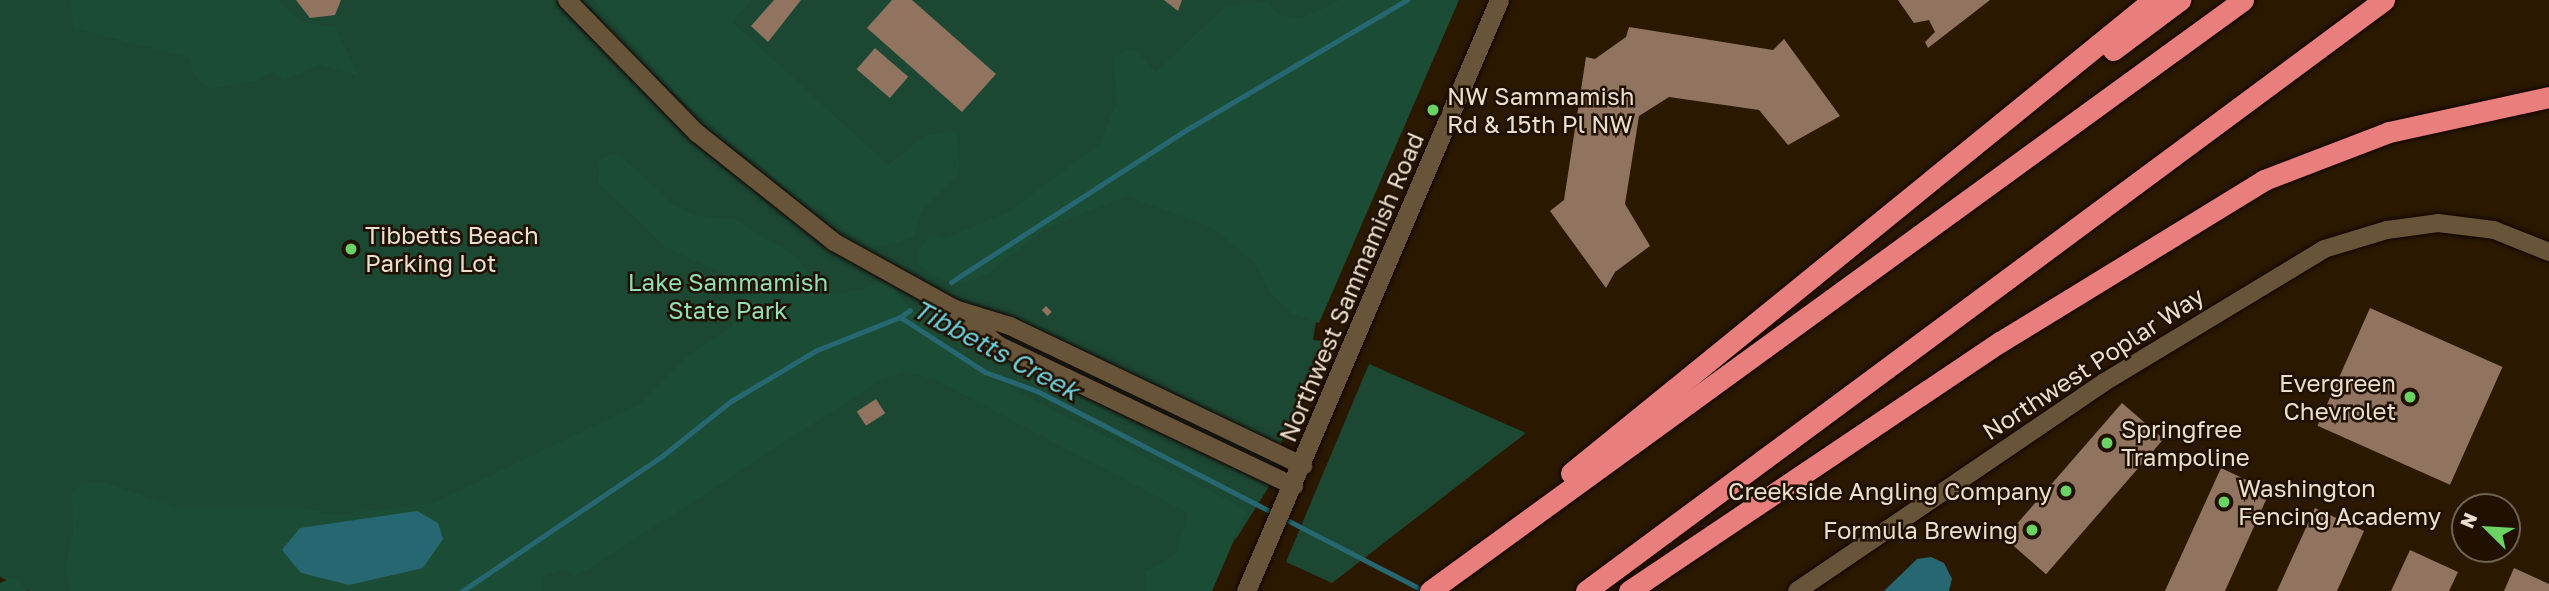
<!DOCTYPE html>
<html>
<head>
<meta charset="utf-8">
<style>
	body { margin:0 }
	#map { position:relative; width:2549px; height:591px; overflow:hidden; background:#2a1900; font-family:"Golos Text",sans-serif }
	div>[style] { position:absolute }
	[style*='--x'] { left:calc(var(--x)*1px); top:calc(var(--y)*1px); width:calc(var(--w)*1px); rotate:calc(var(--a)*1deg) }
	.green>* { inset:0; background:#1c4733 }
	.forest>* { inset:0; background:#1b4d36 }
	.water>* { inset:0; background:#266771 }
	.stream>* { height:5px; margin:-2.5px; padding:0 2.5px; transform-origin:2.5px; border-radius:2.5px; background:#266771 }
	.building>* { inset:0; background:#91745f; transform-origin:0 0 }
	.roads { filter:drop-shadow(0 0 2px #120400) drop-shadow(0 0 2px #120400) }
	.minor>* { height:18px; margin:-9px; padding:0 9px; transform-origin:9px; border-radius:9px; background:#675439 }
	.tertiary>* { height:19px; margin:-9.5px; padding:0 9.5px; transform-origin:9.5px; border-radius:9.5px; background:#675439 }
	.motorway>* { height:21px; margin:-10.5px; padding:0 10.5px; transform-origin:10.5px; border-radius:10.5px; background:#e97f7c }
	.dots>* { width:19px; height:19px; translate:-50% -50%; box-sizing:border-box; border:4px solid #201000; border-radius:50% }
	span { translate:-50% -50%; white-space:nowrap; text-align:center; line-height:1.15; -webkit-text-stroke:5px #201000; paint-order:stroke }
	.poi-label { font-size:24px; color:#e9decf }
	.left { translate:0 -50%; text-align:left }
	.right { translate:-100% -50%; text-align:right }
	.park-label { font-size:24px; color:#90deb6 }
	.street-label { font-size:24px; color:#e9decf }
	.water-label { font-size:26px; color:#6cd1e0; font-style:italic }
	.north { position:absolute; left:2451px; top:493px; width:70px; height:70px; box-sizing:border-box; background:#201000; border:2px solid #706253; border-radius:50%; rotate:294deg; font-size:19px; font-weight:700; line-height:28px; text-align:center; color:#e9decf }
	.north::after { content:''; display:block; margin:auto; width:24px; height:32px; background:#6ad363; clip-path:polygon(50% 0,100% 100%,50% 72%,0 100%) }
</style>
</head>
<body>
<div id="map">
	<div class="green">
		<i style="clip-path:polygon(0 0,1456px 0,1316px 322px,1313px 340px,1326px 341px,1279px 448px,1283px 457px,1275px 477px,1236px 539px,1223px 533px,1192px 591px,30px 591px,0 577px)"></i>
		<i style="clip-path:polygon(1369px 364px,1526px 433px,1332px 583px,1286px 562px)"></i>
	</div>
	<div class="forest">
		<i style="clip-path:polygon(71px 0,278px 0,301px 22px,335px 27px,359px 76px,320px 64px,284px 80px,272px 71px,257px 81px,211px 89px,193px 75px,190px 58px,73px 28px)"></i>
		<i style="clip-path:polygon(593px 0,751px 0,732px 22px,888px 165px,926px 135px,956px 130px,960px 173px,922px 210px,913px 238px,874px 248px,798px 197px,685px 103px)"></i>
		<i style="clip-path:polygon(1340px 0,1459px 0,1319px 323px,1292px 313px,1274px 297px,1252px 260px,1213px 228px,1127px 196px,1046px 228px,990px 272px,964px 284px,938px 279px,918px 264px,918px 251px,930px 234px,944px 239px,1008px 212px,1099px 145px,1117px 103px,1114px 58px,1134px 47px,1155px 73px,1226px 6px,1268px 2px,1280px 16px,1305px 17px)"></i>
		<i style="clip-path:polygon(611px 154px,622px 157px,672px 204px,693px 215px,734px 219px,799px 258px,816px 289px,838px 294px,889px 282px,931px 333px,1015px 390px,1247px 510px,1212px 591px,1146px 591px,1146px 571px,1176px 554px,1188px 513px,936px 380px,904px 372px,882px 379px,589px 569px,574px 576px,566px 568px,541px 578px,544px 591px,70px 591px,65px 567px,73px 531px,72px 495px,81px 484px,99px 481px,178px 508px,306px 508px,332px 515px,434px 503px,641px 403px,690px 354px,732px 327px,741px 295px,723px 274px,665px 247px,599px 183px,598px 162px)"></i>
		<i style="clip-path:polygon(14px 577px,28px 591px,0 591px,0 583px)"></i>
	</div>
	<div class="water">
		<i style="clip-path:polygon(417px 511px,438px 523px,443px 539px,423px 568px,349px 585px,301px 573px,282px 550px,300px 528px)"></i>
		<i style="clip-path:polygon(1931px 557px,1944px 563px,1952px 579px,1949px 591px,1884px 591px,1917px 559px)"></i>
	</div>
	<div class="stream">
		<i style="--x:951;--y:282;--w:286;--a:-32.9"></i>
		<i style="--x:1191;--y:127;--w:251;--a:-30.5"></i>
		<i style="--x:900;--y:317;--w:12;--a:-35"></i>
		<i style="--x:462;--y:591;--w:241;--a:-34"></i>
		<i style="--x:662;--y:456;--w:88;--a:-38.6"></i>
		<i style="--x:731;--y:401;--w:100;--a:-30.7"></i>
		<i style="--x:817;--y:350;--w:89;--a:-21.7"></i>
		<i style="--x:900;--y:317;--w:101;--a:32.9"></i>
		<i style="--x:985;--y:372;--w:55;--a:20.1"></i>
		<i style="--x:1037;--y:391;--w:436;--a:27.3"></i>
	</div>
	<div class="building">
		<i style="clip-path:polygon(296px 0,341px 0,335px 15px,310px 18px)"></i>
		<i style="clip-path:polygon(774px 0,801px 0,768px 42px,751px 26px)"></i>
		<i style="clip-path:polygon(892px 0,912px 0,996px 74px,962px 112px,867px 28px)"></i>
		<i style="clip-path:polygon(1164px 0,1182px 0,1178px 11px)"></i>
		<i style="clip-path:polygon(1898px 0,1990px 0,1928px 48px,1925px 42px,1935px 32px,1929px 20px,1914px 23px)"></i>
		<i style="clip-path:polygon(1629px 27px,1773px 50px,1784px 39px,1840px 116px,1788px 145px,1759px 110px,1669px 97px,1639px 116px,1625px 204px,1650px 246px,1615px 272px,1606px 288px,1550px 211px,1564px 200px,1586px 57px,1595px 59px,1626px 37px)"></i>
		<i style="left:875px;top:48px;width:44px;height:28px;rotate:41deg"></i>
		<i style="left:1046px;top:306px;width:8px;height:6px;rotate:45deg"></i>
		<i style="left:2370px;top:308px;width:145px;height:129px;rotate:24deg"></i>
		<i style="left:876px;top:399px;width:17px;height:23px;rotate:57deg"></i>
		<i style="left:2122px;top:403px;width:55px;height:179px;rotate:41deg"></i>
		<i style="clip-path:polygon(2221px 468px,2270px 491px,2225px 591px,2165px 591px)"></i>
		<i style="clip-path:polygon(2315px 508px,2364px 531px,2337px 591px,2277px 591px)"></i>
		<i style="clip-path:polygon(2410px 550px,2458px 572px,2449px 591px,2391px 591px)"></i>
		<i style="clip-path:polygon(2514px 568px,2549px 584px,2549px 591px,2504px 591px)"></i>
	</div>
	<div class="roads">
		<div class="minor">
			<i style="--x:567;--y:0;--w:186;--a:45.7"></i>
			<i style="--x:697;--y:133;--w:175;--a:38.5"></i>
			<i style="--x:834;--y:242;--w:138;--a:29"></i>
			<i style="--x:955;--y:309;--w:58;--a:17.2"></i>
			<i style="--x:1010;--y:326;--w:325;--a:25.5"></i>
			<i style="--x:955;--y:309;--w:56;--a:39.9"></i>
			<i style="--x:998;--y:345;--w:328;--a:25.5"></i>
			<i style="--x:1797;--y:591;--w:370;--a:-34.2"></i>
			<i style="--x:2103;--y:383;--w:258;--a:-31.2"></i>
			<i style="--x:2324;--y:249;--w:66;--a:-16.8"></i>
			<i style="--x:2387;--y:230;--w:51;--a:-7.8"></i>
			<i style="--x:2438;--y:223;--w:56;--a:7.1"></i>
			<i style="--x:2494;--y:230;--w:59;--a:21.8"></i>
		</div>
		<div class="tertiary">
			<i style="--x:1246;--y:591;--w:643;--a:-66.82"></i>
		</div>
		<div class="motorway">
			<i style="--x:2113;--y:50;--w:84;--a:-36.7"></i>
			<i style="--x:1571;--y:473;--w:750;--a:-39.1"></i>
			<i style="--x:1430;--y:591;--w:1005;--a:-36.01"></i>
			<i style="--x:1586;--y:591;--w:993;--a:-36.52"></i>
			<i style="--x:1629;--y:591;--w:447;--a:-33.9"></i>
			<i style="--x:2000;--y:342;--w:310;--a:-31.5"></i>
			<i style="--x:2264;--y:180;--w:134;--a:-21"></i>
			<i style="--x:2389;--y:132;--w:164;--a:-12.3"></i>
		</div>
	</div>
	<div class="dots">
		<i style="left:1433px;top:110px;background:#6ad363"></i>
		<i style="left:351px;top:249px;background:#6ad363"></i>
		<i style="left:2410px;top:397px;background:#6ad363"></i>
		<i style="left:2107px;top:443px;background:#6ad363"></i>
		<i style="left:2066px;top:491px;background:#6ad363"></i>
		<i style="left:2224px;top:502px;background:#6ad363"></i>
		<i style="left:2032px;top:530px;background:#6ad363"></i>
	</div>
	<div class="poi-label">
		<span class="left" style="left:1447px;top:110px">NW Sammamish<br>Rd &amp; 15th Pl NW</span>
		<span class="left" style="left:365px;top:249px">Tibbetts Beach<br>Parking Lot</span>
		<span class="right" style="left:2396px;top:397px">Evergreen<br>Chevrolet</span>
		<span class="left" style="left:2121px;top:443px">Springfree<br>Trampoline</span>
		<span class="left" style="left:2238px;top:502px">Washington<br>Fencing Academy</span>
		<span class="right" style="left:2052px;top:491px">Creekside Angling Company</span>
		<span class="right" style="left:2018px;top:530px">Formula Brewing</span>
	</div>
	<div class="park-label">
		<span style="left:728px;top:296px">Lake Sammamish<br>State Park</span>
	</div>
	<div class="street-label">
		<span style="left:1351px;top:287px;rotate:-67deg">Northwest Sammamish Road</span>
		<span style="left:2093px;top:363px;rotate:-33deg">Northwest Poplar Way</span>
	</div>
	<div class="water-label">
		<span style="left:996px;top:350px;rotate:28deg">Tibbetts Creek</span>
	</div>
	<div class="north">N</div>
</div>
</body>
</html>
